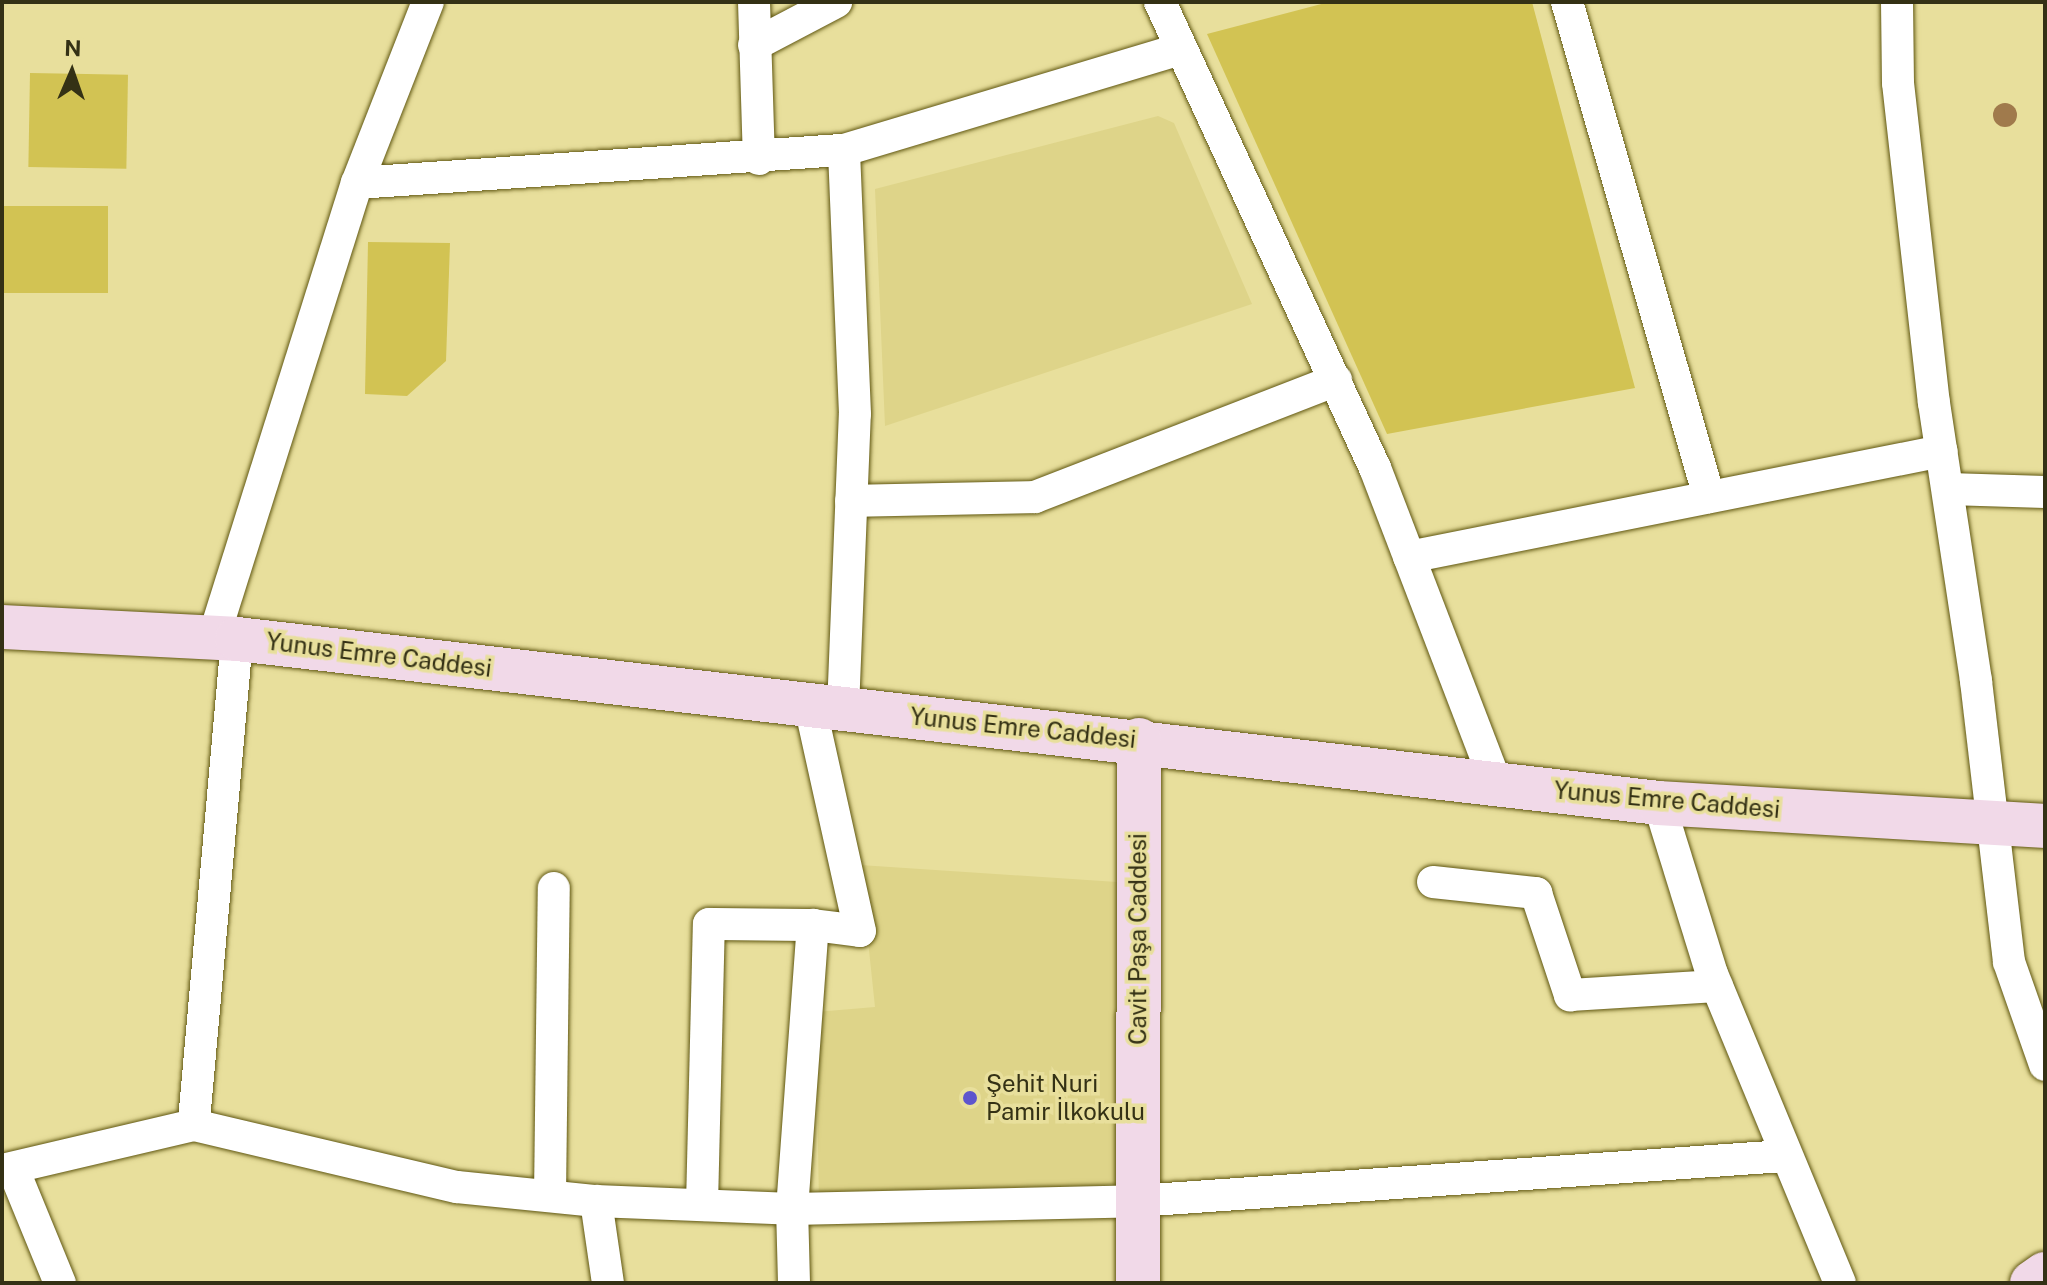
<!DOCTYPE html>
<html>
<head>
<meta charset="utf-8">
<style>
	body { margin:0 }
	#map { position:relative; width:2047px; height:1285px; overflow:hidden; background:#e8df9c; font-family:"Public Sans",sans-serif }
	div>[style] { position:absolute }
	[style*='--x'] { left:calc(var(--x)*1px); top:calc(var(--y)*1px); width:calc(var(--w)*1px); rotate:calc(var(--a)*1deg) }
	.built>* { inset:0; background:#ded489 }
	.building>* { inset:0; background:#d2c353; transform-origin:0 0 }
	.roads { filter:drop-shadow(0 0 2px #605711) drop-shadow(0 0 2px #605711) }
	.street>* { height:32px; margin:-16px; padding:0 16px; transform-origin:16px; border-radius:16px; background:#fff }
	.secondary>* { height:44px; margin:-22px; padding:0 22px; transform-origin:22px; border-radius:22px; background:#f1d9e8 }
	.trees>* { width:24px; height:24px; margin:-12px; border-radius:50%; background:#a07a4c }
	.dots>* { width:22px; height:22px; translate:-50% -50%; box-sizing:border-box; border:4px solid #e8df9c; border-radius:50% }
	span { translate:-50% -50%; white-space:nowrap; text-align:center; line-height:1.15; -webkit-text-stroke:7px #e8df9c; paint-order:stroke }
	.street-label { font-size:24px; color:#343115 }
	.poi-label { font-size:24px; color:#343115 }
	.left { translate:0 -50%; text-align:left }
	.frame { position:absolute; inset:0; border:4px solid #343115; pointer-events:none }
	.north { position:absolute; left:32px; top:32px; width:80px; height:80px; -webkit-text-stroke:6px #e8df9c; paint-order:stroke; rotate:2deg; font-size:22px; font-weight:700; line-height:32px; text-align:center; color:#343115 }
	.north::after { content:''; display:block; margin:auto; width:28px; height:36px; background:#343115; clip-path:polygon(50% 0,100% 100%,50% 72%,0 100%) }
</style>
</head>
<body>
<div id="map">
	<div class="built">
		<i style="clip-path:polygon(1158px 116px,1174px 123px,1252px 304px,885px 426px,875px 189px)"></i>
		<i style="clip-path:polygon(860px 865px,1117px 882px,1124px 1183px,819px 1208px,816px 1012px,875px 1007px)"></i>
	</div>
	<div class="building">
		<i style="clip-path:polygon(1329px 2px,1532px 2px,1635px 388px,1387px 434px,1207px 34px)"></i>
		<i style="left:30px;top:73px;width:98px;height:94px;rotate:1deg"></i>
		<i style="left:2px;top:206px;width:106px;height:87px"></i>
		<i style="clip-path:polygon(368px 242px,450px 243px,446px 361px,407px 396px,365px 394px)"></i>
	</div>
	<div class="roads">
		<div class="street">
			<i style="--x:754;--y:2;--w:157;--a:88.2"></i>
			<i style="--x:1160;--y:2;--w:513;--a:65.23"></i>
			<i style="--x:1375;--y:468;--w:337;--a:69"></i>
			<i style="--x:1567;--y:2;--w:515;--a:73.99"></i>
			<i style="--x:1897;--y:2;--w:81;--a:89.3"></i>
			<i style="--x:1898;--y:83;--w:322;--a:83.6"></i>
			<i style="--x:1934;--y:403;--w:281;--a:81.4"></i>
			<i style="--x:1976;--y:681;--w:283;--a:83.3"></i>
			<i style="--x:2009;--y:962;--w:109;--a:70.7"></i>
			<i style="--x:754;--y:45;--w:93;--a:-27.7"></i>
			<i style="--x:357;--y:183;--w:488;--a:-3.9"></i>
			<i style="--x:844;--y:150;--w:352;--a:-16.7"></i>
			<i style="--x:1949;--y:489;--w:96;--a:1.8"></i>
			<i style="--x:851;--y:501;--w:184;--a:-1.2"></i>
			<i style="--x:1035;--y:497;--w:323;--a:-21.2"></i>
			<i style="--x:1409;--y:557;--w:543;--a:-11.25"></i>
			<i style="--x:214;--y:636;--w:475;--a:-72.5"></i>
			<i style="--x:357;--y:183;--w:194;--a:-68.6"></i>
			<i style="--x:237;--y:639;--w:488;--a:95.1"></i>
			<i style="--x:194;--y:1125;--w:270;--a:13.3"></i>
			<i style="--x:457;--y:1187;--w:140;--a:5.8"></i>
			<i style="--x:596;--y:1201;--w:196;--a:2.3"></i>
			<i style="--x:792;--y:1209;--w:345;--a:-1.3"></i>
			<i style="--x:1137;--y:1201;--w:649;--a:-3.98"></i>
			<i style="--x:843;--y:709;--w:295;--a:-87.7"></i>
			<i style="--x:855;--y:414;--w:264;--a:-92.4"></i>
			<i style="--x:1659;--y:803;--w:179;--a:72.8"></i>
			<i style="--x:1712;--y:974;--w:334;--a:67.5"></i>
			<i style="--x:1433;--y:882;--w:104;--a:6.1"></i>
			<i style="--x:1536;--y:893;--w:108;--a:71.6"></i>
			<i style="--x:1570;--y:995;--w:147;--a:-3.5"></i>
			<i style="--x:2;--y:1170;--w:197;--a:-13.2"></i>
			<i style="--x:14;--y:1171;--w:121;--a:67.7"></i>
			<i style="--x:550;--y:1196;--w:308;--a:-89.3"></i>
			<i style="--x:596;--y:1201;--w:83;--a:81.7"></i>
			<i style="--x:702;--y:1205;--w:281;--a:-88.6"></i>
			<i style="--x:709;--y:924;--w:104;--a:0.6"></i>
			<i style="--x:794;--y:1283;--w:74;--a:-91.5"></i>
			<i style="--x:792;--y:1209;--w:285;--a:-85.8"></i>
			<i style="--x:813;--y:925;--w:47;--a:7.3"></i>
			<i style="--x:860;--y:931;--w:230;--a:-102.5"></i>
		</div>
		<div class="secondary">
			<i style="--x:2;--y:627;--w:235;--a:2.9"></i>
			<i style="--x:237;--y:639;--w:1431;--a:6.58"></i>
			<i style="--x:1659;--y:803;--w:387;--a:3.4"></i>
			<i style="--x:1138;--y:1283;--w:543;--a:-89.89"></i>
			<i style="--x:2032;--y:1283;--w:16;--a:-35"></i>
		</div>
	</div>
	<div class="trees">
		<i style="left:2005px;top:115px"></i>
	</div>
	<div class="dots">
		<i style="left:970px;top:1098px;background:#5e55cd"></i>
	</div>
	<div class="street-label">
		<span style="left:379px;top:655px;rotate:7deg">Yunus Emre Caddesi</span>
		<span style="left:1023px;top:728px;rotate:6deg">Yunus Emre Caddesi</span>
		<span style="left:1667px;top:800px;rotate:5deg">Yunus Emre Caddesi</span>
		<span style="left:1138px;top:939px;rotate:-90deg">Cavit Paşa Caddesi</span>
	</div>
	<div class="poi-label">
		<span class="left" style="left:986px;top:1098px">Şehit Nuri<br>Pamir İlkokulu</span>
	</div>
	<div class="frame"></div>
	<div class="north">N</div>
</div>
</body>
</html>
